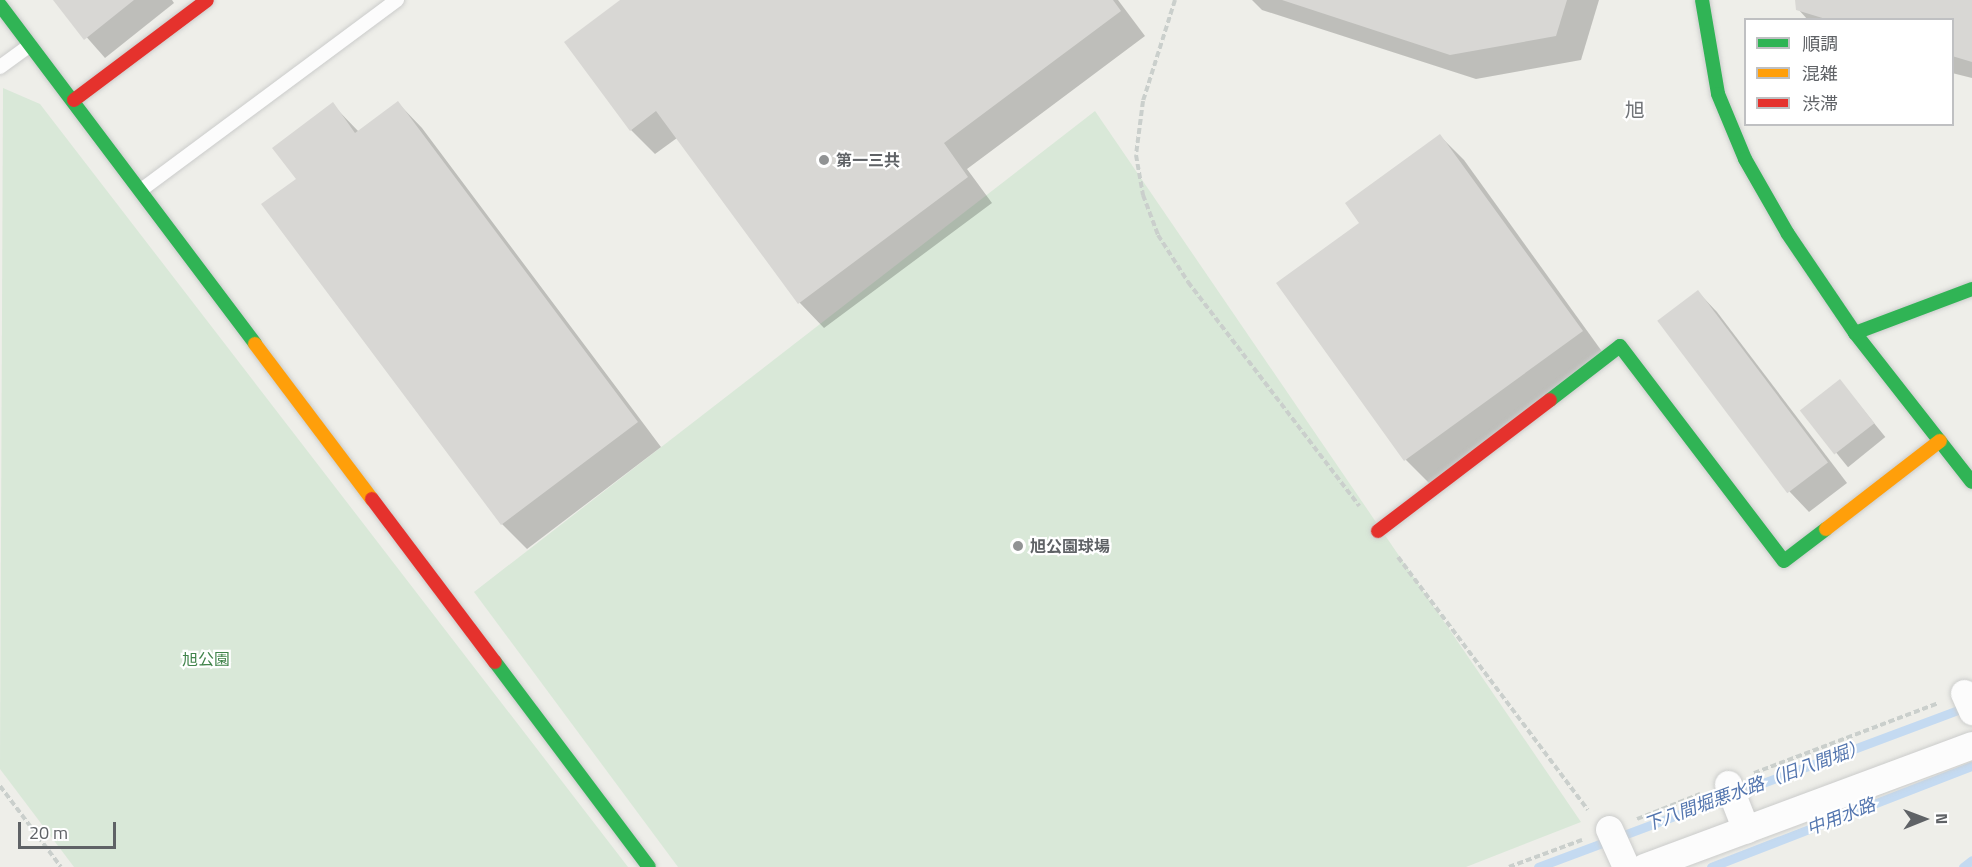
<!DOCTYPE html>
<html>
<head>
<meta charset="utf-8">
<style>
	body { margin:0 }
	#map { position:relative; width:1972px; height:867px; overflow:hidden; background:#eeeee9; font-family:"Titillium Web","Noto Sans JP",sans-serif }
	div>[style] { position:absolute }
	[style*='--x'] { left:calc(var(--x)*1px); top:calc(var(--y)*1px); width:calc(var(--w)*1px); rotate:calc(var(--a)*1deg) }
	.green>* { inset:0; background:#d9e8d8 }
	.shadow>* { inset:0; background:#0003; transform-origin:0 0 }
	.stream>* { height:9px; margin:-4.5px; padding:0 4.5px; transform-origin:4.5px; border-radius:4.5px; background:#c4daf1 }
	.building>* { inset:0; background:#d8d7d4; transform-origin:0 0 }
	.path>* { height:4px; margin-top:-2px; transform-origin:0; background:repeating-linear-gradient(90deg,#cacfcc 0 6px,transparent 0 9px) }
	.roads { filter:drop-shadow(0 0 2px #cbcccb) drop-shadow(0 0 2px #cbcccb) }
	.lane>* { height:14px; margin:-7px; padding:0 7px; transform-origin:7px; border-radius:7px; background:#fcfcfc }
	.street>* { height:27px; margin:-13.5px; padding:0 13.5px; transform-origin:13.5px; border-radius:13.5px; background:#fcfcfc }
	.fast>* { height:14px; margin:-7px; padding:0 7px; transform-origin:7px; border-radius:7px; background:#30b455 }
	.slow>* { height:14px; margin:-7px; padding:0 7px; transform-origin:7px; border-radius:7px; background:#ff9f0a }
	.jam>* { height:14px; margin:-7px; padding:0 7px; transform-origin:7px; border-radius:7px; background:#e5322d }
	.dots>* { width:16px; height:16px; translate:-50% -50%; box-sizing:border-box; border:3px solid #fff; border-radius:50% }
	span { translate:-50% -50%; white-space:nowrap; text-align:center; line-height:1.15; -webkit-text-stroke:4.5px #fff; paint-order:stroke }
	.poi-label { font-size:16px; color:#5f6266; font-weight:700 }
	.left { translate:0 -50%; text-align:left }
	.park-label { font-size:16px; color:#41844b }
	.water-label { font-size:18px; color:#5476af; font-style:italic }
	.quarter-label { font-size:20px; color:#717478 }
	.legend { position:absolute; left:1744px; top:18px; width:210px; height:108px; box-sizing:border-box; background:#fff; border:2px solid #bfc0c2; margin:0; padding:8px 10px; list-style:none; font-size:18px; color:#5f6266 }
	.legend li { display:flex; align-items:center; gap:12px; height:30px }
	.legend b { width:30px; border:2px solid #bfc0c2 }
	.north { position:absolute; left:1894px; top:789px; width:60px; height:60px; -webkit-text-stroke:4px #fff; paint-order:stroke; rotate:89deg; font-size:16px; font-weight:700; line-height:24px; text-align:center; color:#5f6266 }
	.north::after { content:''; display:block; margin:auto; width:21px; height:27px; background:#5f6266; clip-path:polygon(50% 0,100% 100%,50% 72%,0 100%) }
	.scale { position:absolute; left:18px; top:822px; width:98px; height:27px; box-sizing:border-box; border:3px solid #5f6266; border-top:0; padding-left:8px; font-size:18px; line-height:21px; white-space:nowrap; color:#5f6266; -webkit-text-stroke:4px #fff; paint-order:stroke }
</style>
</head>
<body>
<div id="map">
	<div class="green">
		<i style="clip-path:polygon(3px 88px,40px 104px,628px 867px,74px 867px,0 769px)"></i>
		<i style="clip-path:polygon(1095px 111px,1581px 822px,1466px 867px,678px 867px,474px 592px)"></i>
	</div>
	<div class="shadow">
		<i style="clip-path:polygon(54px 0,172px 0,174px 3px,105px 58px)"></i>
		<i style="clip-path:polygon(622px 0,1118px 0,1145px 36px,967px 169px,992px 203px,824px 328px,800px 303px,677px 138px,655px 154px,631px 130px)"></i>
		<i style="clip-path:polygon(1252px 0,1599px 0,1581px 60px,1476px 79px,1262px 10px)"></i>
		<i style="clip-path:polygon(1796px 0,1972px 0,1972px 78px,1952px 73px,1952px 20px,1808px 20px,1798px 9px)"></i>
		<i style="clip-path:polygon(398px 103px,422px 128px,661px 447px,527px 549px,502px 524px,263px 205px,298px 179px,332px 104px,359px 132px)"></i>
		<i style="clip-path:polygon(1440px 136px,1464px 160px,1606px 357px,1430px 484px,1406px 460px)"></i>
		<i style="clip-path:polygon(1698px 292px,1717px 312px,1847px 483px,1809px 512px,1790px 492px,1660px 321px)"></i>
		<i style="left:1840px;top:381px;width:72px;height:48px;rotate:51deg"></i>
	</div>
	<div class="stream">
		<i style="--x:1538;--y:867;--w:458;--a:-20.5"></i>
		<i style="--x:1711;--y:867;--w:280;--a:-21.2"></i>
		<i style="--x:1963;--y:867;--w:11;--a:-38"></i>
	</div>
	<div class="building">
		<i style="clip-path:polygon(53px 0,134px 0,84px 40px)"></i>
		<i style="clip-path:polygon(620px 0,1113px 0,1121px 11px,944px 143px,968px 177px,798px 304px,656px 111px,630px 131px,564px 42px)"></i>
		<i style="clip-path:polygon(1282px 0,1567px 0,1556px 36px,1450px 55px)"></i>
		<i style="clip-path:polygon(1795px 0,1972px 0,1972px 62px,1952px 56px,1952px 20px,1829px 20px,1796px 10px)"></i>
		<i style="clip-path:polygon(398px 101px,638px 422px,501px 525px,261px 204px,296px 179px,272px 148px,333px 102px,355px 133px)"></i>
		<i style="clip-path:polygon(1440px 134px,1583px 331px,1404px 461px,1276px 283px,1359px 223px,1345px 203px)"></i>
		<i style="left:1698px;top:290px;width:216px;height:51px;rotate:53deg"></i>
		<i style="left:1840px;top:379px;width:56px;height:51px;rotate:52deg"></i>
	</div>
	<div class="path">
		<i style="--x:1175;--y:0;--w:106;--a:107.6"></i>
		<i style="--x:1143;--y:101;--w:54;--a:97.4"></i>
		<i style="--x:1136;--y:155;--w:41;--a:80.1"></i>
		<i style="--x:1143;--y:195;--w:43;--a:69.4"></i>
		<i style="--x:1158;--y:235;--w:56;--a:57.4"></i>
		<i style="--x:1188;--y:282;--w:282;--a:52.6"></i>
		<i style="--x:1398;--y:557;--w:316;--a:53.1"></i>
		<i style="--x:1754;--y:773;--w:197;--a:-20.8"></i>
		<i style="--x:0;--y:786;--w:101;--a:53"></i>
		<i style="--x:1637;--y:819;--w:68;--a:-21.6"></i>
		<i style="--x:1509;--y:867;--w:78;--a:-20.3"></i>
	</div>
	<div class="roads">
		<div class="lane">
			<i style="--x:0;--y:67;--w:37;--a:-36"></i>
			<i style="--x:141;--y:190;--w:319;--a:-36.6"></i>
		</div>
		<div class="street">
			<i style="--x:1964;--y:693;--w:20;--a:66"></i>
			<i style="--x:1728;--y:784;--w:49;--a:68.6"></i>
			<i style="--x:1609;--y:829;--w:42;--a:65.9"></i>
			<i style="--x:1644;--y:867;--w:350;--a:-20.4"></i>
		</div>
		<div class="fast">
			<i style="--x:1702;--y:0;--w:95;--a:80.3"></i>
			<i style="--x:1718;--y:94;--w:70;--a:67.4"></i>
			<i style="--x:1745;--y:159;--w:86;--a:60.2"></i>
			<i style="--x:1788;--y:234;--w:120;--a:55.9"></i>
			<i style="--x:1855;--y:333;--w:189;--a:51.9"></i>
			<i style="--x:0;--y:5;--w:424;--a:53"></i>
			<i style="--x:1855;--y:333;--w:125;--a:-20.6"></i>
			<i style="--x:1550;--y:400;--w:88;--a:-37.6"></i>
			<i style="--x:1620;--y:346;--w:270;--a:52.7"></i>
			<i style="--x:1784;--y:561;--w:53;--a:-37.3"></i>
			<i style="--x:495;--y:662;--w:256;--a:53.1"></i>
		</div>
		<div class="slow">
			<i style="--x:255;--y:344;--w:194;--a:53"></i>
			<i style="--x:1826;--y:529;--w:144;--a:-37.7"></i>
		</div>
		<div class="jam">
			<i style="--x:74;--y:100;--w:166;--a:-36.9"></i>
			<i style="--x:372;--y:499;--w:204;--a:53"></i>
			<i style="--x:1378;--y:531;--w:216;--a:-37.3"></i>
		</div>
	</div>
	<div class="dots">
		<i style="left:824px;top:160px;background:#919394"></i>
		<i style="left:1018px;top:546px;background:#919394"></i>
	</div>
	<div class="poi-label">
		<span class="left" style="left:836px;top:160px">第一三共</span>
		<span class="left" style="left:1030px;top:546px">旭公園球場</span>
	</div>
	<div class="park-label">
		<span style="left:206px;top:659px">旭公園</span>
	</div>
	<div class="water-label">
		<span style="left:1755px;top:786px;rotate:-20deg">下八間堀悪水路（旧八間堀）</span>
		<span style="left:1841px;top:817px;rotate:-21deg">中用水路</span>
	</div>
	<div class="quarter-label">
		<span style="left:1635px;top:109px">旭</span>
	</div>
	<ul class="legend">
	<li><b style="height:8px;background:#30b455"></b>順調</li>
	<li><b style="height:8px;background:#ff9f0a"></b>混雑</li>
	<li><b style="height:8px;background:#e5322d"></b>渋滞</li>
	</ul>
	<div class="north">N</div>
	<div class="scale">20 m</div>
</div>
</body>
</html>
